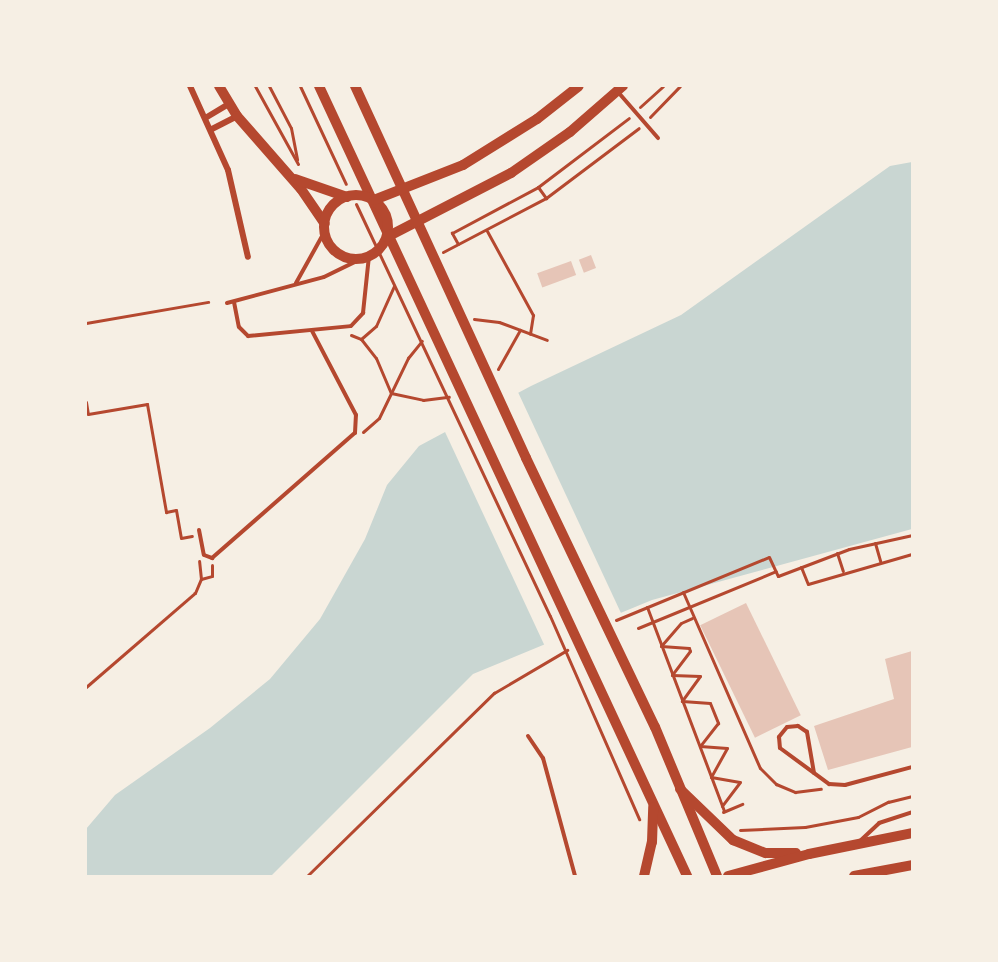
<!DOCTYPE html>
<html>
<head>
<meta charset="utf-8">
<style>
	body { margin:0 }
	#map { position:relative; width:998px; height:962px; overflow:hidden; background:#f6efe4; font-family:"IBM Plex Serif",serif }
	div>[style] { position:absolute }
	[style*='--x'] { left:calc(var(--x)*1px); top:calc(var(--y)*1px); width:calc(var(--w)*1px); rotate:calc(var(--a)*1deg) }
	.water>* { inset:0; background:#c9d6d2 }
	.pier>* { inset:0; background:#f6efe4; transform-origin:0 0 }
	.building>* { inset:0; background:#e6c5b7; transform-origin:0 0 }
	.path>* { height:3px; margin:-1.5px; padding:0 1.5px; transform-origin:1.5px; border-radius:1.5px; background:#b5482f }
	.service>* { height:4px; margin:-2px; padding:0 2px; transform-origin:2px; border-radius:2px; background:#b5482f }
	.minor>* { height:6px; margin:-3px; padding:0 3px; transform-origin:3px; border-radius:3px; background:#b5482f }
	.tertiary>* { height:10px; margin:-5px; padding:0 5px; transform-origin:5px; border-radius:5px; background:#b5482f }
	.tertiary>.ring { margin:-5px; padding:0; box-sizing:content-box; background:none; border:10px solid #b5482f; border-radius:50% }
	span { translate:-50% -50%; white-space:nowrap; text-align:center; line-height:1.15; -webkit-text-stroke:6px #f6efe4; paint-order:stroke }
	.frame { position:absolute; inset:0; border:87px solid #f6efe4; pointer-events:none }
</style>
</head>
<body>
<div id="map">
	<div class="water">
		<i style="clip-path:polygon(912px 162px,912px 529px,652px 600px,473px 674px,271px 876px,86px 876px,86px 829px,115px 795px,210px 728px,270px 679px,320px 619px,365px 539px,387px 485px,419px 446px,531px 386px,681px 315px,890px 166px)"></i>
	</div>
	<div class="pier">
		<i style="left:517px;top:390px;width:249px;height:83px;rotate:65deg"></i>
	</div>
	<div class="building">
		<i style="left:591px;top:255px;width:14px;height:13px;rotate:69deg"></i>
		<i style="left:571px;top:261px;width:15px;height:36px;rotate:70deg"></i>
		<i style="left:746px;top:603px;width:125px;height:51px;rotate:64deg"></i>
		<i style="clip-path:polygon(912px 651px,912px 747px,828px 770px,814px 726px,894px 699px,885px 659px)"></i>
	</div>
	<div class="path">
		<i style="--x:255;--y:86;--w:89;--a:61.1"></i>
		<i style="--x:269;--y:86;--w:47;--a:62.4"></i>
		<i style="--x:291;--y:128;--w:32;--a:79"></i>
		<i style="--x:300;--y:86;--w:108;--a:64.9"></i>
		<i style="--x:640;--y:107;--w:31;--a:-42"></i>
		<i style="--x:650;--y:117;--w:43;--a:-45.9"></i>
		<i style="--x:538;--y:187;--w:14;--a:54"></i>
		<i style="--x:356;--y:204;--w:455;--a:64.8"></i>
		<i style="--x:550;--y:616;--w:222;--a:66.3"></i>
		<i style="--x:487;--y:231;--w:96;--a:61.3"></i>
		<i style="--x:533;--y:315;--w:19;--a:99"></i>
		<i style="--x:458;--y:244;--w:13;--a:-119"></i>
		<i style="--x:452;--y:233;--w:98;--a:-28.1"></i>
		<i style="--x:538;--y:187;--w:114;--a:-37.2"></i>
		<i style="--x:443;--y:252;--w:116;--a:-27.7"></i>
		<i style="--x:546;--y:198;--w:116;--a:-37"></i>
		<i style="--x:474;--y:319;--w:25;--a:7"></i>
		<i style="--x:499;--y:322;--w:51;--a:20.6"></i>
		<i style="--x:86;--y:323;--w:124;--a:-9.8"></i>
		<i style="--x:351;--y:335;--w:11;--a:22"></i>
		<i style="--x:361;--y:339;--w:24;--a:52"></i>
		<i style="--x:376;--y:358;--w:38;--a:67"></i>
		<i style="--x:391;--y:393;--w:33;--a:12"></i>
		<i style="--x:423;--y:400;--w:26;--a:-7"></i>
		<i style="--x:361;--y:339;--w:20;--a:-41"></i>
		<i style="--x:376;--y:326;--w:44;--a:-65.8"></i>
		<i style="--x:498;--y:369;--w:45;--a:-60.6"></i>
		<i style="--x:86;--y:402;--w:12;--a:81"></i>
		<i style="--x:88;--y:414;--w:60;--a:-9.6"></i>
		<i style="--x:147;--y:404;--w:110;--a:80"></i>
		<i style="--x:166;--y:512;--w:10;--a:-11"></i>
		<i style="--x:176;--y:510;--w:28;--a:80"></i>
		<i style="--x:181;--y:538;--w:11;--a:-10"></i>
		<i style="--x:363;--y:432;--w:21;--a:-41"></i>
		<i style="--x:379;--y:418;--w:67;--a:-64.2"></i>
		<i style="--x:408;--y:358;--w:22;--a:-51"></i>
		<i style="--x:875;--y:543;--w:19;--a:74"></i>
		<i style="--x:837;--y:553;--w:19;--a:72"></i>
		<i style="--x:801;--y:567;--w:18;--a:68"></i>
		<i style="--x:808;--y:584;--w:108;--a:-16.1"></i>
		<i style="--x:201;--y:579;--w:11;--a:-15"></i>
		<i style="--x:212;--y:576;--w:11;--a:-90"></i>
		<i style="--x:683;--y:592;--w:192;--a:66.4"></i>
		<i style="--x:760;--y:768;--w:23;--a:45"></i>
		<i style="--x:776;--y:784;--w:21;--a:23"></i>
		<i style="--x:795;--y:792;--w:26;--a:-7"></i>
		<i style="--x:647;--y:607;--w:218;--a:69.3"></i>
		<i style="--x:616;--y:620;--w:165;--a:-22.4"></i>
		<i style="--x:769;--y:557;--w:21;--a:65"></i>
		<i style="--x:778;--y:576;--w:76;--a:-20.8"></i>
		<i style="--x:849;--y:549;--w:65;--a:-12.5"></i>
		<i style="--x:638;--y:628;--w:149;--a:-22.4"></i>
		<i style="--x:661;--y:646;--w:28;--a:4"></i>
		<i style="--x:689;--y:648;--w:3;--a:72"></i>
		<i style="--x:690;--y:651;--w:30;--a:127"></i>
		<i style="--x:661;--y:646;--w:30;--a:-49"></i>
		<i style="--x:681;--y:623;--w:12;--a:-24"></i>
		<i style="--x:672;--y:675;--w:28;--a:2"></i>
		<i style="--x:700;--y:676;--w:31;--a:126"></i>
		<i style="--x:682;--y:701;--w:28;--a:4"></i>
		<i style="--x:710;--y:703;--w:22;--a:68"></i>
		<i style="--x:718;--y:723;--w:29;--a:128"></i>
		<i style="--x:86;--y:687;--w:144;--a:-40.8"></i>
		<i style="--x:195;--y:593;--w:15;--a:-67"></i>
		<i style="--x:201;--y:579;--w:18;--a:-96"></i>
		<i style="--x:700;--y:746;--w:27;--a:4"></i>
		<i style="--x:727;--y:748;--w:33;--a:119"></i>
		<i style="--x:711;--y:777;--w:29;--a:10"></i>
		<i style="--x:740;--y:782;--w:30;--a:127"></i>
		<i style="--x:723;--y:812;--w:21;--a:-23"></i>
		<i style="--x:740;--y:830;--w:65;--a:-2.6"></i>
		<i style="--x:805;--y:827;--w:54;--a:-10.7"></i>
		<i style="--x:858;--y:817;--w:34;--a:-27"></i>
		<i style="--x:888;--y:802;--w:25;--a:-14"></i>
		<i style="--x:307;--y:876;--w:262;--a:-44.4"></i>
		<i style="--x:494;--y:693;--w:85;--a:-30.5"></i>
	</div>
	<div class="service">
		<i style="--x:618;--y:92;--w:61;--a:49"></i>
		<i style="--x:296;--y:283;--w:60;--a:-60.9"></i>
		<i style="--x:234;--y:302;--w:25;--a:79"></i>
		<i style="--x:239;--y:327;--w:13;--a:45"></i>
		<i style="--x:248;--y:336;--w:103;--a:-5.5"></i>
		<i style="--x:351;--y:326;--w:18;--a:-47"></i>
		<i style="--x:363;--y:313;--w:57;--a:-84"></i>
		<i style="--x:227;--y:303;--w:100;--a:-15"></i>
		<i style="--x:324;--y:277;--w:43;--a:-26"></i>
		<i style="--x:199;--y:530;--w:25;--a:79"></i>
		<i style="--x:204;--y:555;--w:9;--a:21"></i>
		<i style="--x:212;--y:558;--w:190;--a:-41.2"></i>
		<i style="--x:355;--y:433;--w:18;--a:-87"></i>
		<i style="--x:356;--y:415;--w:95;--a:-117.6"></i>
		<i style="--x:528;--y:736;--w:27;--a:56"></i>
		<i style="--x:543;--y:758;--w:122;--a:74.8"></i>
		<i style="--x:814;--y:773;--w:42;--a:-99.7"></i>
		<i style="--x:807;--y:732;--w:11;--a:-146"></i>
		<i style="--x:798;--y:726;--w:11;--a:175"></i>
		<i style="--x:787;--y:727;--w:13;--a:129"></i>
		<i style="--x:779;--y:737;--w:11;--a:85"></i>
		<i style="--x:780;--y:748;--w:61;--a:36.3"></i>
		<i style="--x:829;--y:784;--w:16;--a:4"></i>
		<i style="--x:845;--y:785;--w:69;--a:-15"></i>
		<i style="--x:860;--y:841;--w:26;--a:-43"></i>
		<i style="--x:879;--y:823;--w:35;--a:-18"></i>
	</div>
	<div class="minor">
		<i style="--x:190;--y:86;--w:92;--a:65.7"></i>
		<i style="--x:228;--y:170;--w:89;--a:77.1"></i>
		<i style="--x:207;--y:117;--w:26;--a:-31"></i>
		<i style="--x:212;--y:129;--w:28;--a:-27"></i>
	</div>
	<div class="tertiary">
		<i style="--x:219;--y:86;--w:35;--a:59"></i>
		<i style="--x:237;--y:116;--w:97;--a:48.8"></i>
		<i style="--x:301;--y:189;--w:42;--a:55.6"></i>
		<i style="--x:319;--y:86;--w:872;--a:65.02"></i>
		<i style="--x:355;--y:86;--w:409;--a:65.3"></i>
		<i style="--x:526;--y:458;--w:298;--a:64.4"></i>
		<i style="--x:655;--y:727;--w:161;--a:67.4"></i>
		<i style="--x:295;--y:179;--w:55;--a:19.1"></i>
		<i class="ring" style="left:324px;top:195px;width:54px;height:54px"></i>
		<i style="--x:374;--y:200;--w:96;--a:-21.5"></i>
		<i style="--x:463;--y:165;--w:87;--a:-31.9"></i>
		<i style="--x:537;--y:119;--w:53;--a:-38.2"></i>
		<i style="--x:387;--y:237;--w:140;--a:-27.3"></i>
		<i style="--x:511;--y:173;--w:72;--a:-34.8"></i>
		<i style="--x:570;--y:132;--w:70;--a:-41"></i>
		<i style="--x:680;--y:789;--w:74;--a:43.9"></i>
		<i style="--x:733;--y:840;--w:35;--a:22"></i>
		<i style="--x:766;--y:853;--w:30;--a:0"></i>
		<i style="--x:644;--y:876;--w:35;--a:-77"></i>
		<i style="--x:652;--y:842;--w:35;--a:-88"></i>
		<i style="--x:728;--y:876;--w:84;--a:-15.2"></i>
		<i style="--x:809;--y:854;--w:105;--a:-11.5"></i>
		<i style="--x:854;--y:876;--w:59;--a:-10.7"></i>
	</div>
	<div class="frame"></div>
</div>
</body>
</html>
